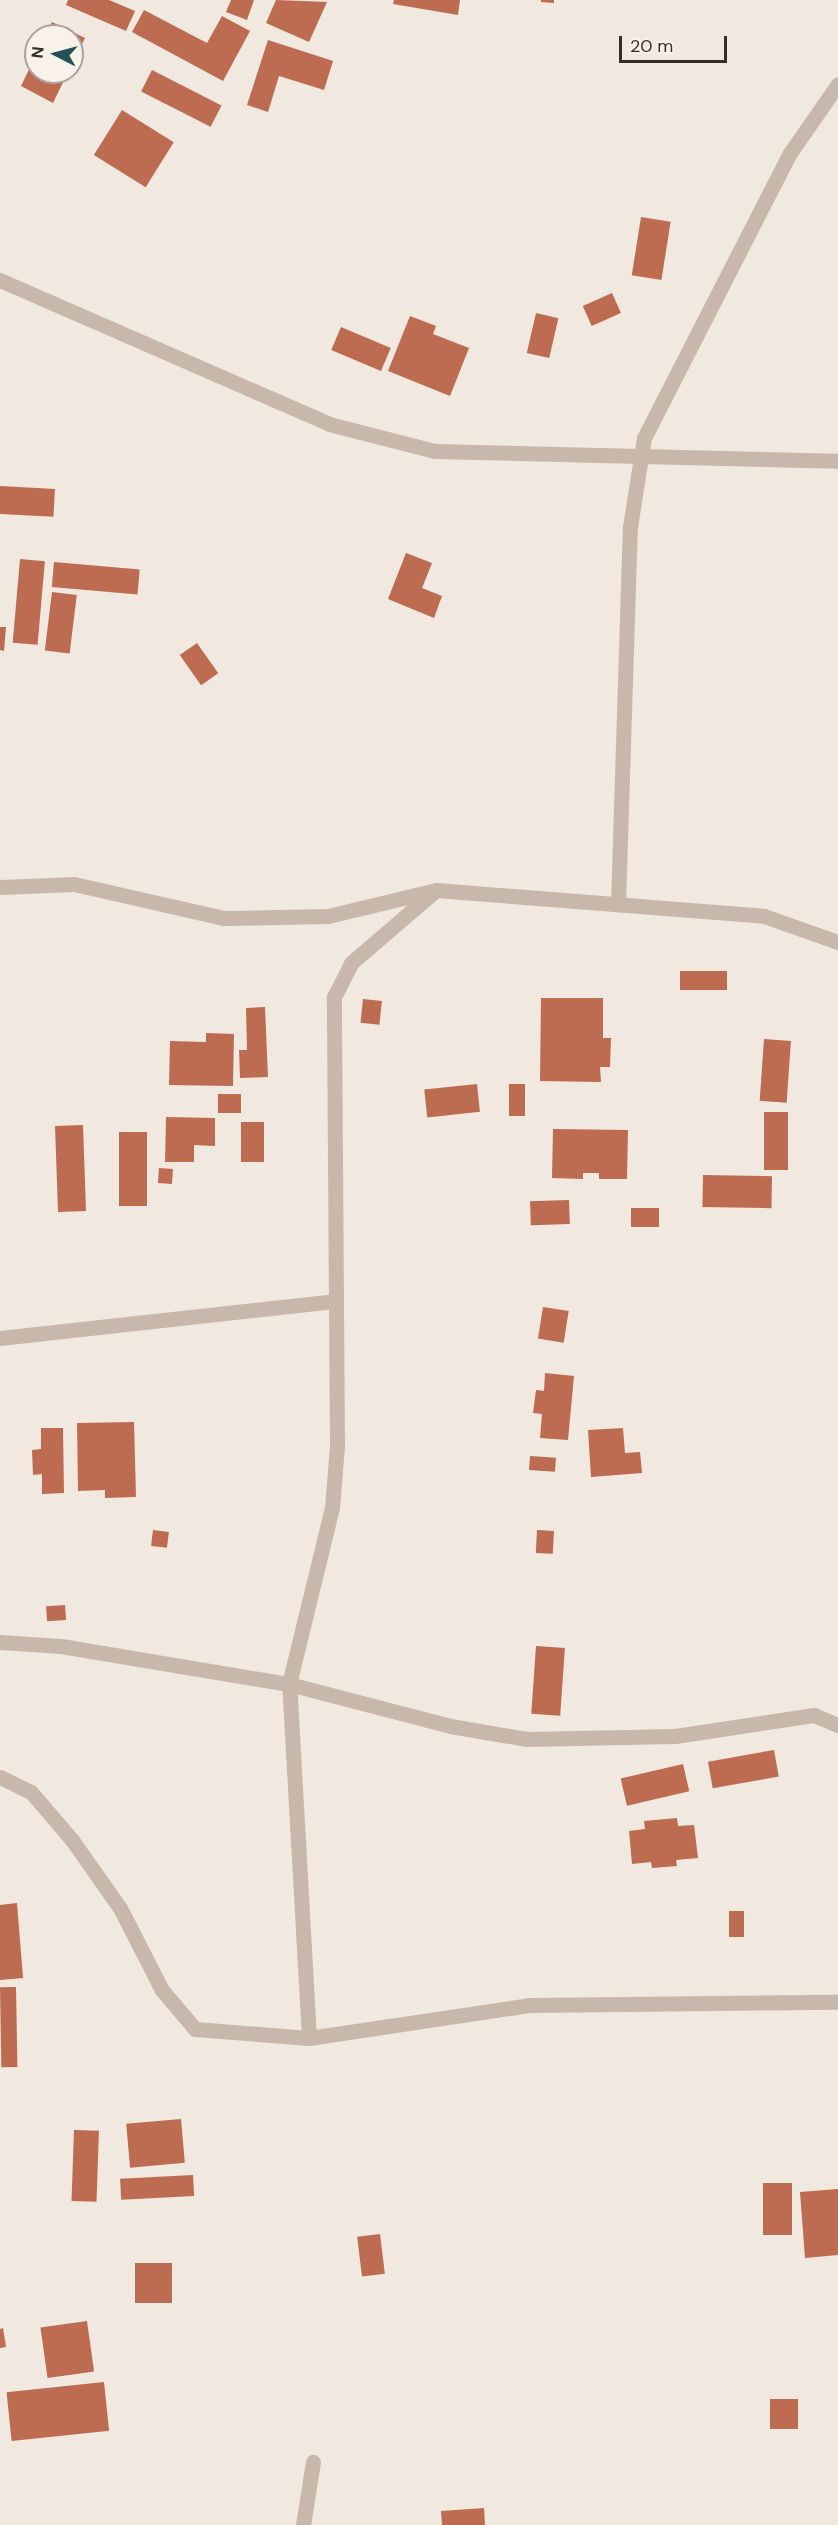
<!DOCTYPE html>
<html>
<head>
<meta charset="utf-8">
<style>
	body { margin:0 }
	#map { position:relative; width:838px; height:2525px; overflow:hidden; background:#f1e8df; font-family:"DM Sans",sans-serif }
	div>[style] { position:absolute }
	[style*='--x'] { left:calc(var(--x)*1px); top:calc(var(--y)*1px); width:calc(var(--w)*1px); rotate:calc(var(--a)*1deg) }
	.building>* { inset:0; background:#bd6b51; transform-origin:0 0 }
	.street>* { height:15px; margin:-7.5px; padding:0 7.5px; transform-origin:7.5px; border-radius:7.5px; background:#c8b8ab }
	span { translate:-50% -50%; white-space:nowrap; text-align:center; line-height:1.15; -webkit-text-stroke:4.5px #f9f2eb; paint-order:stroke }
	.north { position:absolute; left:24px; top:24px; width:60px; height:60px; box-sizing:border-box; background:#f9f2eb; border:2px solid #aba49e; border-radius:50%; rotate:276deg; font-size:16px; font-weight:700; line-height:24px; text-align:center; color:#372e2a }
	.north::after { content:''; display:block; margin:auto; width:21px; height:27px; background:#225255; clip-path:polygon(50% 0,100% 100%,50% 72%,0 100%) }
	.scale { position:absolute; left:619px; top:36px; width:108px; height:27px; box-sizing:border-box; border:3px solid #372e2a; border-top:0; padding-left:8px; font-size:18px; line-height:21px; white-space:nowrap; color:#372e2a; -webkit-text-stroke:4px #f9f2eb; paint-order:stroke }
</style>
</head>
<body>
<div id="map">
	<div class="building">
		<i style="clip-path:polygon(68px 0,109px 0,135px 11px,126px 31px,66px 5px)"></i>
		<i style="clip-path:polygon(231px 0,254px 0,247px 20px,226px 12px)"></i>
		<i style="clip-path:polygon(276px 0,327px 2px,309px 42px,266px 23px)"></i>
		<i style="clip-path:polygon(394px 0,460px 0,458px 15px,393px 4px)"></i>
		<i style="clip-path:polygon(541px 0,554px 0,554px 3px,541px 2px)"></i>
		<i style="clip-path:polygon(144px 10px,207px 43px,222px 16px,250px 31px,223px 81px,132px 32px)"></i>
		<i style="clip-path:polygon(52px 22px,85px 38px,72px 65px,72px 36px,45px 36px)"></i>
		<i style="clip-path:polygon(268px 40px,333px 61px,324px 90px,279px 76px,268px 112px,247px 105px)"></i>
		<i style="clip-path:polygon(36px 55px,36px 72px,68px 72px,53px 103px,21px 86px)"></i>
		<i style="left:152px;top:70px;width:78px;height:24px;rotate:27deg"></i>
		<i style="left:122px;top:110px;width:61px;height:53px;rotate:32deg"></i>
		<i style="left:641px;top:217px;width:30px;height:59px;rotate:9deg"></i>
		<i style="left:612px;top:293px;width:22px;height:32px;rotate:66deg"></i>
		<i style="left:536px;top:313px;width:23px;height:41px;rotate:13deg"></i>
		<i style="clip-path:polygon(410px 316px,436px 326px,433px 334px,469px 348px,450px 396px,388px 371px)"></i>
		<i style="left:341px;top:327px;width:54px;height:25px;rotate:23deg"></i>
		<i style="left:0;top:486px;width:55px;height:28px;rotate:3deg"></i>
		<i style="clip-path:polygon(406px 553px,432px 563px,422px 588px,442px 596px,434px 618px,388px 599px)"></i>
		<i style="left:20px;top:559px;width:25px;height:84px;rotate:5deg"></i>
		<i style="left:54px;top:562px;width:86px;height:25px;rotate:5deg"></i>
		<i style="left:52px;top:592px;width:25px;height:59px;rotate:7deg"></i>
		<i style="clip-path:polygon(0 627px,6px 627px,4px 651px,0 650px)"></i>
		<i style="left:197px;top:643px;width:37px;height:21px;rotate:55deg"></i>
		<i style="left:680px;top:971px;width:47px;height:19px"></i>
		<i style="clip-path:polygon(541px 998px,603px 998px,603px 1038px,611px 1038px,610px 1067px,600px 1067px,601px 1082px,540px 1081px)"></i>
		<i style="left:363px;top:999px;width:19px;height:24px;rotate:6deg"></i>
		<i style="clip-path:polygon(265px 1007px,268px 1077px,240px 1078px,239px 1050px,247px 1050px,246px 1008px)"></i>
		<i style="clip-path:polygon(206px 1033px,234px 1034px,233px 1086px,169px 1085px,170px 1041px,206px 1042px)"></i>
		<i style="left:764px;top:1039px;width:27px;height:62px;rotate:4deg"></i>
		<i style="left:477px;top:1084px;width:28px;height:53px;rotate:84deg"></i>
		<i style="left:509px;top:1084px;width:16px;height:32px"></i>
		<i style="left:218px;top:1094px;width:23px;height:19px"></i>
		<i style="left:764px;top:1112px;width:24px;height:58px"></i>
		<i style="clip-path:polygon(166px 1117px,215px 1118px,215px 1146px,194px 1145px,194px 1162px,165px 1162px)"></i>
		<i style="left:241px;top:1122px;width:23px;height:40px"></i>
		<i style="left:83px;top:1125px;width:86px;height:28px;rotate:88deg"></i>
		<i style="clip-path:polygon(553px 1129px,628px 1130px,627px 1179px,599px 1179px,599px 1173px,583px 1173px,583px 1179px,552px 1178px)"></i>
		<i style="left:119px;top:1132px;width:28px;height:74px"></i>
		<i style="left:159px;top:1168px;width:14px;height:15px;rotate:4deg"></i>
		<i style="left:703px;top:1175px;width:69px;height:32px;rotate:1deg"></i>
		<i style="left:569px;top:1200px;width:24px;height:39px;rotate:88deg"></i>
		<i style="left:631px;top:1208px;width:28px;height:19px"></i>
		<i style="left:543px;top:1307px;width:26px;height:32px;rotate:9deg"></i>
		<i style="clip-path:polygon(545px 1373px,574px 1376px,568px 1440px,540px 1438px,542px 1414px,533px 1413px,536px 1390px,544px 1391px)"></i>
		<i style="clip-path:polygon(134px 1422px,136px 1497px,105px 1498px,105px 1490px,78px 1491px,77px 1423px)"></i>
		<i style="clip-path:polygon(41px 1428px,63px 1428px,64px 1493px,42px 1494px,42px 1474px,33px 1475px,32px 1450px,41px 1449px)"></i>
		<i style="clip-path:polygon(623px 1428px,625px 1453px,640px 1452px,642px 1473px,591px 1477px,588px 1430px)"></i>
		<i style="left:530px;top:1456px;width:26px;height:14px;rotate:4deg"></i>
		<i style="left:153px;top:1530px;width:16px;height:16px;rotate:7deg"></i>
		<i style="left:537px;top:1530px;width:17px;height:23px;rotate:3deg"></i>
		<i style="left:65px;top:1605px;width:15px;height:19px;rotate:86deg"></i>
		<i style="left:536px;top:1646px;width:29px;height:68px;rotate:4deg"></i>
		<i style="left:774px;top:1750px;width:27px;height:67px;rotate:80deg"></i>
		<i style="left:683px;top:1764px;width:28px;height:64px;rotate:77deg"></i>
		<i style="clip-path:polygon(677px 1818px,678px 1826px,694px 1825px,698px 1858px,676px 1860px,677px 1866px,652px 1868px,651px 1862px,632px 1864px,629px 1831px,645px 1829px,644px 1821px)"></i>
		<i style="clip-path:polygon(17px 1903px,23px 1978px,0 1980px,0 1905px)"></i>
		<i style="left:729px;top:1911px;width:15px;height:26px"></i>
		<i style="left:16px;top:1987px;width:80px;height:16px;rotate:89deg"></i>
		<i style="left:181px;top:2119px;width:44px;height:55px;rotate:85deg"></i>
		<i style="left:74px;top:2130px;width:25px;height:71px;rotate:2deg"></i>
		<i style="left:193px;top:2175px;width:21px;height:73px;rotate:87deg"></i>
		<i style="left:792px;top:2183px;width:52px;height:29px;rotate:90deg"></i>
		<i style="clip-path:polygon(838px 2189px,838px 2255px,805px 2258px,800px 2192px)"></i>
		<i style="left:380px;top:2234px;width:40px;height:23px;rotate:83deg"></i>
		<i style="left:135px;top:2263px;width:37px;height:40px"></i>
		<i style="left:87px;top:2321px;width:51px;height:47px;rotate:82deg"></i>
		<i style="clip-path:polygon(3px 2328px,6px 2347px,0 2348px,0 2329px)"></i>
		<i style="left:104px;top:2382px;width:49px;height:98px;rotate:84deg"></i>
		<i style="left:798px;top:2399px;width:30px;height:28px;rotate:90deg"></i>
		<i style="clip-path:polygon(484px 2508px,485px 2525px,442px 2525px,441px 2511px)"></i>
	</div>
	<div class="street">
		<i style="--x:0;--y:280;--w:359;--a:23.6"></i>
		<i style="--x:329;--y:424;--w:108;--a:14.4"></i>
		<i style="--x:434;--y:451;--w:404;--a:1.4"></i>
		<i style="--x:0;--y:887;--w:74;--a:-2.3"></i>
		<i style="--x:74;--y:884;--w:154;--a:12.8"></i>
		<i style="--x:224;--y:918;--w:104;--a:-1.1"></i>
		<i style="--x:328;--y:916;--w:111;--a:-13.5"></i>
		<i style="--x:436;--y:890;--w:329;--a:4.5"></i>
		<i style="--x:764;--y:916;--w:78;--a:19.4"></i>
		<i style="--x:618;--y:904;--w:377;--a:-88.2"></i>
		<i style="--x:630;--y:527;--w:90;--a:-81.1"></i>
		<i style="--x:644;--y:438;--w:320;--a:-62.9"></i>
		<i style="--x:790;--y:153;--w:84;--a:-55.2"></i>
		<i style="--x:0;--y:1338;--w:338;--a:-6.3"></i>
		<i style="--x:0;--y:1642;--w:61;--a:3.8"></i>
		<i style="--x:61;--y:1646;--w:231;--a:9.5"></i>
		<i style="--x:289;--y:1684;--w:166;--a:14.6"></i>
		<i style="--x:450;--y:1726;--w:78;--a:9.6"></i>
		<i style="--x:527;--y:1739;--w:148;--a:-1.2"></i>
		<i style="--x:675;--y:1736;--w:141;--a:-8.6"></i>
		<i style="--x:814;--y:1715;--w:26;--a:23"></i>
		<i style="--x:0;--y:1777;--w:34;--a:26"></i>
		<i style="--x:31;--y:1792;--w:63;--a:49.5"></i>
		<i style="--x:72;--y:1840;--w:83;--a:54.8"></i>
		<i style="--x:120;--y:1908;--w:92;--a:62.9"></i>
		<i style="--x:162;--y:1990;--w:51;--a:49.8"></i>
		<i style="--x:195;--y:2029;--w:114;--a:4.5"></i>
		<i style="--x:309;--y:2038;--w:222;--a:-8.5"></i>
		<i style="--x:529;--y:2005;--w:309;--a:-0.6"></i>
		<i style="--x:309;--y:2038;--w:355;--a:-93.2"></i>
		<i style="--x:289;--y:1684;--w:181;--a:-76.3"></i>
		<i style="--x:332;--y:1508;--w:62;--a:-85.4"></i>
		<i style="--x:337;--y:1446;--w:449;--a:-90.4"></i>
		<i style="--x:334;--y:997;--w:38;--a:-63"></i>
		<i style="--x:351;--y:963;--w:112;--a:-40.7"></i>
		<i style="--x:303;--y:2525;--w:64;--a:-81"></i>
	</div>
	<div class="north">N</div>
	<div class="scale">20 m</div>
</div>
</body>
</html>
